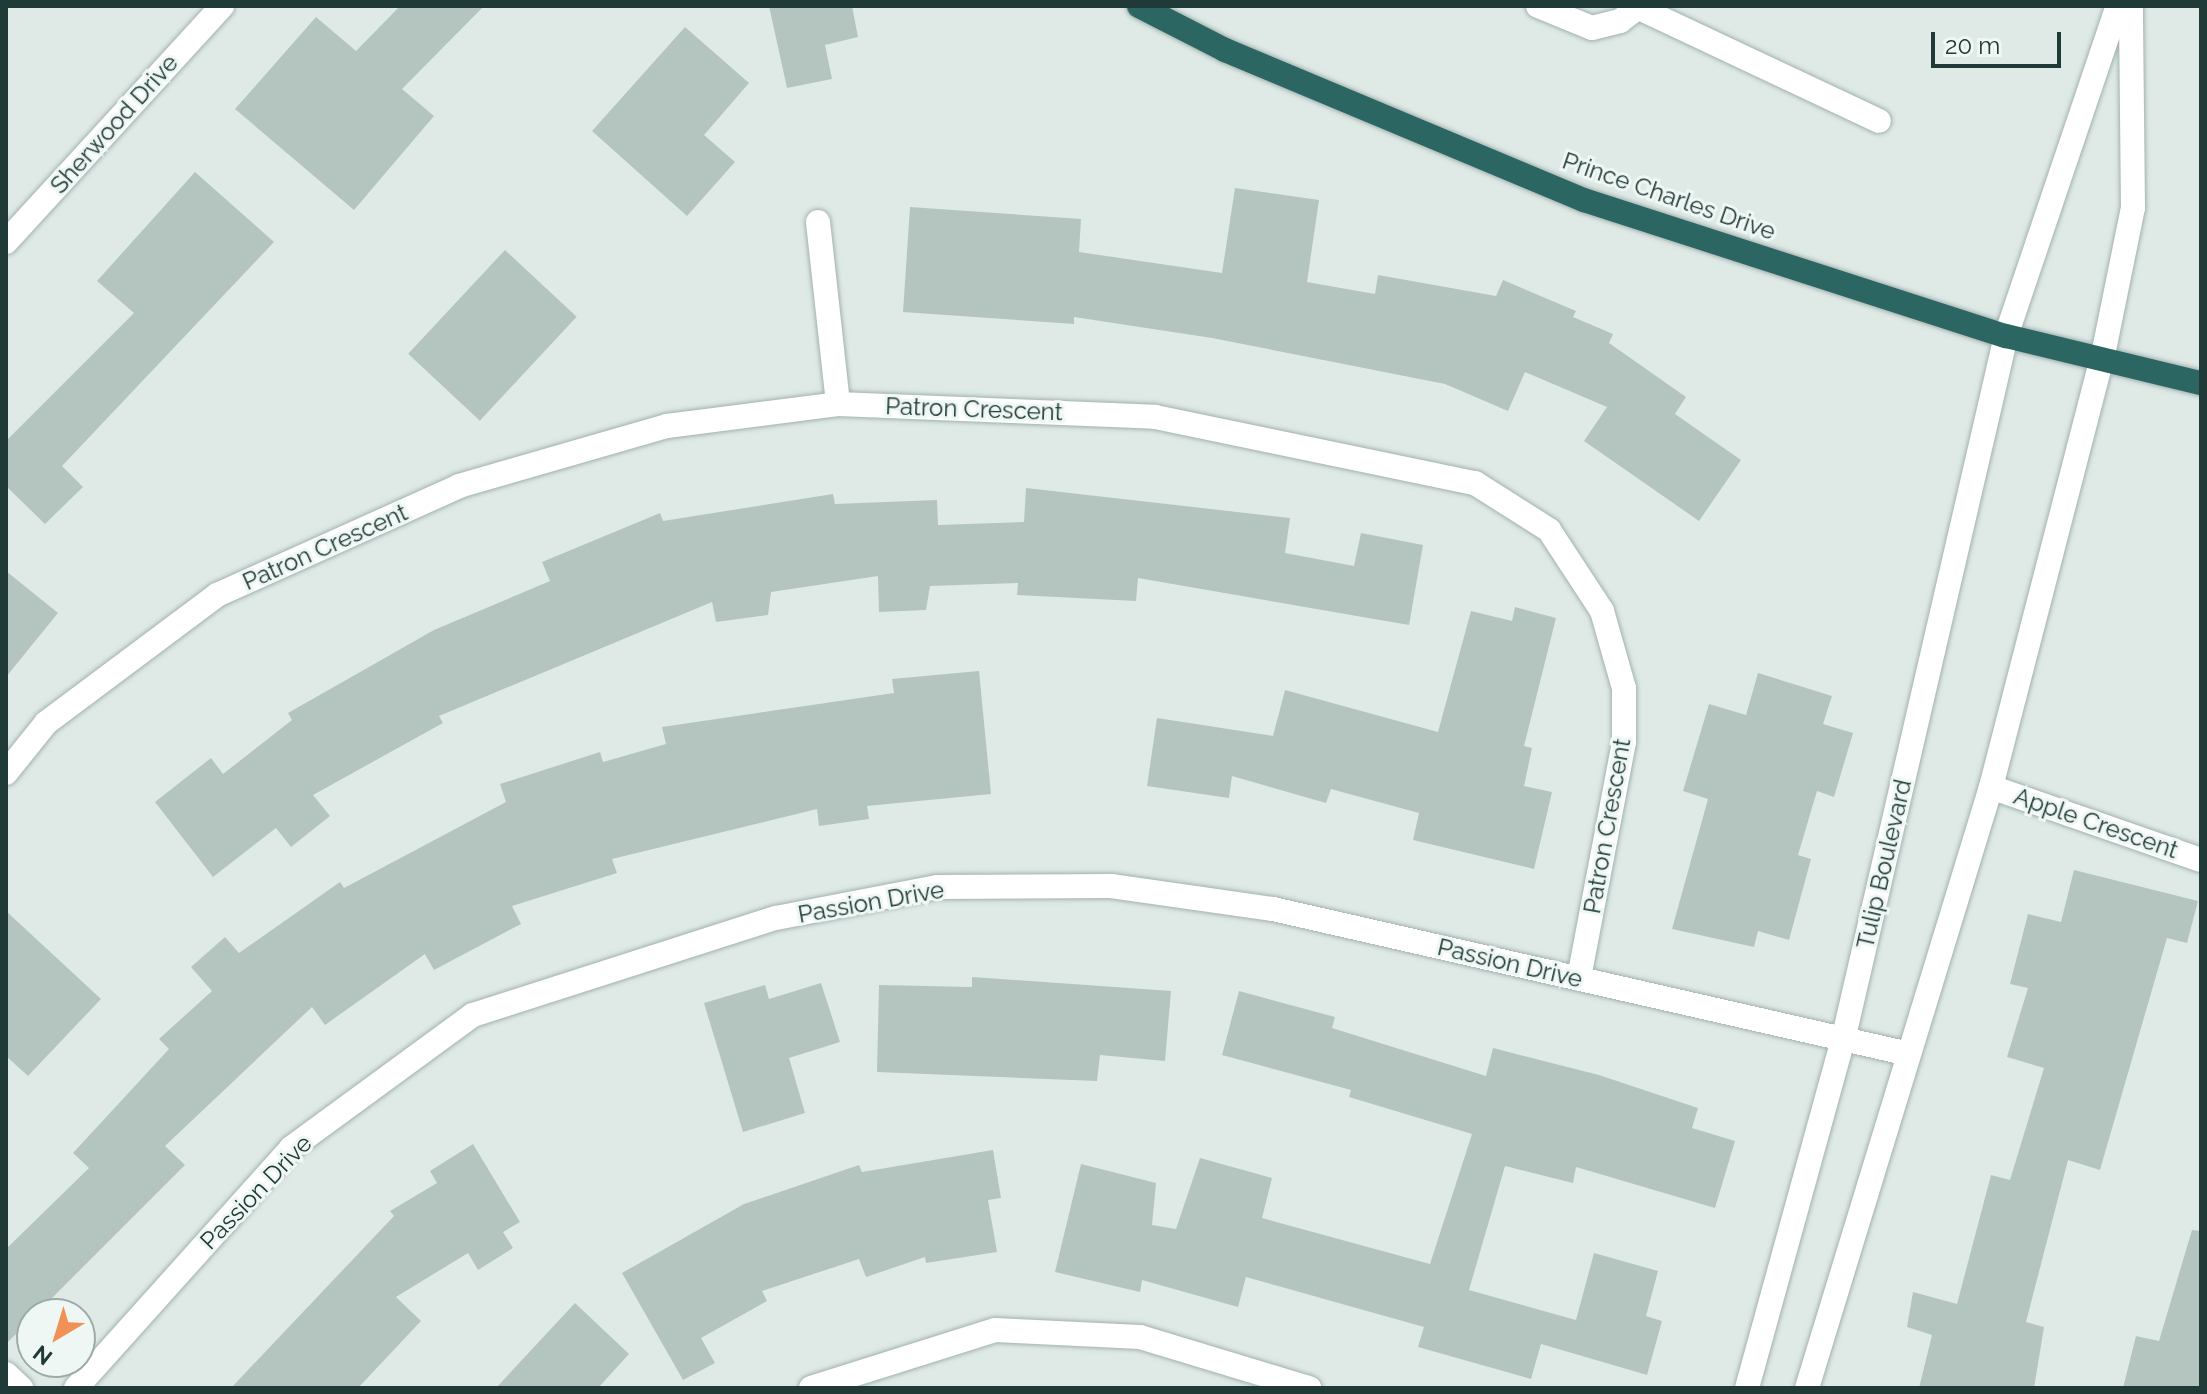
<!DOCTYPE html>
<html>
<head>
<meta charset="utf-8">
<style>
	body { margin:0 }
	#map { position:relative; width:2207px; height:1394px; overflow:hidden; background:#dfeae7; font-family:Raleway,sans-serif }
	div>[style] { position:absolute }
	[style*='--x'] { left:calc(var(--x)*1px); top:calc(var(--y)*1px); width:calc(var(--w)*1px); rotate:calc(var(--a)*1deg) }
	.building>* { inset:0; background:#b4c5c0; transform-origin:0 0 }
	.roads { filter:drop-shadow(0 0 2px #a2b2af) drop-shadow(0 0 2px #a2b2af) }
	.lane>* { height:24px; margin:-12px; padding:0 12px; transform-origin:12px; border-radius:12px; background:#fff }
	.street>* { height:24px; margin:-12px; padding:0 12px; transform-origin:12px; border-radius:12px; background:#fff }
	.secondary>* { height:24px; margin:-12px; padding:0 12px; transform-origin:12px; border-radius:12px; background:#fff }
	.highway>* { height:24px; margin:-12px; padding:0 12px; transform-origin:12px; border-radius:12px; background:#2c6662 }
	span { translate:-50% -50%; white-space:nowrap; text-align:center; line-height:1.15; -webkit-text-stroke:6px #eff7f4; paint-order:stroke }
	.street-label { font-size:24px; color:#203a37 }
	.frame { position:absolute; inset:0; border:8px solid #203a37; pointer-events:none }
	.north { position:absolute; left:16px; top:1298px; width:80px; height:80px; box-sizing:border-box; background:#eff7f4; border:2px solid #9caba8; border-radius:50%; rotate:218deg; font-size:22px; font-weight:700; line-height:32px; text-align:center; color:#203a37 }
	.north::after { content:''; display:block; margin:auto; width:28px; height:36px; background:#f29155; clip-path:polygon(50% 0,100% 100%,50% 72%,0 100%) }
	.scale { position:absolute; left:1931px; top:32px; width:130px; height:36px; box-sizing:border-box; border:4px solid #203a37; border-top:0; padding-left:10px; font-size:24px; line-height:28px; white-space:nowrap; color:#203a37; -webkit-text-stroke:6px #eff7f4; paint-order:stroke }
</style>
</head>
<body>
<div id="map">
	<div class="building">
		<i style="clip-path:polygon(400px 6px,484px 6px,402px 89px,434px 116px,354px 210px,235px 109px,316px 17px,356px 51px)"></i>
		<i style="clip-path:polygon(769px 6px,852px 6px,858px 37px,825px 45px,832px 79px,787px 88px)"></i>
		<i style="clip-path:polygon(685px 27px,749px 83px,704px 135px,735px 162px,687px 216px,592px 131px)"></i>
		<i style="clip-path:polygon(195px 172px,274px 242px,62px 466px,83px 487px,45px 524px,6px 486px,6px 441px,134px 313px,97px 281px)"></i>
		<i style="clip-path:polygon(1235px 188px,1319px 200px,1307px 282px,1375px 294px,1378px 275px,1496px 296px,1503px 280px,1576px 311px,1573px 317px,1613px 334px,1609px 343px,1686px 397px,1675px 414px,1741px 460px,1699px 521px,1584px 441px,1607px 407px,1525px 372px,1508px 411px,1445px 384px,1212px 338px,1074px 317px,1074px 324px,903px 312px,910px 207px,1081px 219px,1079px 252px,1222px 273px)"></i>
		<i style="left:505px;top:250px;width:98px;height:142px;rotate:43deg"></i>
		<i style="clip-path:polygon(1026px 488px,1290px 518px,1285px 553px,1354px 566px,1361px 533px,1423px 545px,1409px 625px,1138px 578px,1136px 601px,1017px 595px,1018px 583px,930px 586px,926px 610px,879px 612px,878px 576px,771px 592px,768px 615px,716px 622px,712px 602px,439px 716px,443px 723px,313px 795px,330px 816px,291px 847px,276px 828px,213px 877px,155px 802px,211px 758px,223px 774px,292px 720px,288px 713px,434px 630px,550px 581px,542px 562px,660px 513px,663px 521px,833px 494px,835px 504px,937px 500px,938px 525px,1024px 522px)"></i>
		<i style="clip-path:polygon(6px 571px,58px 613px,6px 677px)"></i>
		<i style="clip-path:polygon(1515px 607px,1556px 618px,1524px 746px,1532px 748px,1524px 786px,1552px 792px,1534px 869px,1413px 840px,1419px 813px,1331px 789px,1326px 803px,1232px 776px,1229px 798px,1147px 786px,1157px 718px,1273px 736px,1285px 690px,1438px 732px,1471px 611px,1512px 621px)"></i>
		<i style="clip-path:polygon(979px 671px,991px 794px,867px 806px,869px 819px,819px 826px,817px 809px,612px 859px,617px 873px,512px 906px,521px 924px,434px 970px,425px 954px,325px 1025px,312px 1007px,165px 1146px,185px 1165px,6px 1344px,6px 1249px,89px 1168px,73px 1153px,169px 1049px,159px 1039px,212px 991px,191px 967px,225px 937px,239px 953px,340px 882px,344px 888px,506px 802px,500px 784px,600px 752px,603px 762px,666px 744px,662px 727px,894px 693px,892px 679px)"></i>
		<i style="clip-path:polygon(1758px 673px,1832px 696px,1823px 724px,1853px 733px,1834px 797px,1817px 791px,1798px 855px,1811px 859px,1789px 940px,1758px 931px,1754px 947px,1672px 929px,1708px 799px,1683px 791px,1709px 704px,1746px 715px)"></i>
		<i style="clip-path:polygon(2074px 870px,2198px 901px,2187px 943px,2167px 938px,2100px 1170px,2068px 1160px,2026px 1322px,2044px 1327px,2034px 1388px,1919px 1388px,1932px 1335px,1907px 1327px,1913px 1292px,1957px 1304px,1991px 1175px,2010px 1180px,2044px 1068px,2007px 1057px,2028px 988px,2010px 984px,2028px 914px,2061px 922px)"></i>
		<i style="clip-path:polygon(6px 911px,101px 999px,28px 1076px,6px 1056px)"></i>
		<i style="clip-path:polygon(972px 977px,1171px 991px,1165px 1061px,1100px 1055px,1097px 1081px,877px 1072px,879px 985px,972px 987px)"></i>
		<i style="clip-path:polygon(821px 983px,840px 1042px,789px 1058px,805px 1113px,743px 1132px,704px 1003px,765px 985px,769px 999px)"></i>
		<i style="clip-path:polygon(1239px 991px,1335px 1017px,1332px 1028px,1486px 1076px,1493px 1048px,1599px 1075px,1698px 1108px,1692px 1128px,1735px 1141px,1715px 1208px,1576px 1167px,1573px 1183px,1505px 1166px,1469px 1290px,1576px 1320px,1594px 1253px,1658px 1271px,1646px 1316px,1662px 1321px,1647px 1375px,1541px 1344px,1531px 1379px,1418px 1347px,1424px 1327px,1246px 1277px,1238px 1307px,1142px 1280px,1140px 1292px,1055px 1272px,1081px 1164px,1156px 1183px,1152px 1225px,1176px 1229px,1200px 1158px,1272px 1178px,1262px 1218px,1430px 1264px,1472px 1134px,1349px 1097px,1351px 1090px,1222px 1055px)"></i>
		<i style="clip-path:polygon(473px 1144px,520px 1222px,503px 1232px,513px 1248px,478px 1270px,468px 1253px,396px 1297px,421px 1321px,358px 1388px,231px 1388px,394px 1216px,390px 1211px,437px 1183px,430px 1171px)"></i>
		<i style="clip-path:polygon(993px 1150px,1001px 1198px,988px 1200px,997px 1252px,926px 1263px,925px 1257px,866px 1277px,859px 1259px,762px 1291px,767px 1301px,701px 1338px,715px 1363px,683px 1380px,622px 1273px,744px 1204px,859px 1165px,862px 1172px)"></i>
		<i style="clip-path:polygon(2192px 1230px,2201px 1231px,2201px 1388px,2123px 1388px,2136px 1336px,2159px 1341px)"></i>
		<i style="clip-path:polygon(575px 1303px,629px 1354px,598px 1388px,496px 1388px)"></i>
	</div>
	<div class="roads">
		<div class="lane">
			<i style="--x:1538;--y:6;--w:58;--a:22.2"></i>
			<i style="--x:1592;--y:28;--w:29;--a:-14"></i>
			<i style="--x:1620;--y:21;--w:25;--a:-37"></i>
			<i style="--x:1639;--y:8;--w:265;--a:25.2"></i>
			<i style="--x:818;--y:222;--w:183;--a:83.7"></i>
		</div>
		<div class="street">
			<i style="--x:6;--y:242;--w:320;--a:-47.5"></i>
			<i style="--x:6;--y:773;--w:64;--a:-51.3"></i>
			<i style="--x:46;--y:723;--w:214;--a:-36.8"></i>
			<i style="--x:217;--y:595;--w:265;--a:-24.2"></i>
			<i style="--x:459;--y:486;--w:216;--a:-16.1"></i>
			<i style="--x:667;--y:426;--w:172;--a:-7.3"></i>
			<i style="--x:838;--y:404;--w:317;--a:2.3"></i>
			<i style="--x:1155;--y:417;--w:327;--a:11.7"></i>
			<i style="--x:1475;--y:483;--w:88;--a:32.4"></i>
			<i style="--x:1549;--y:530;--w:97;--a:56.8"></i>
			<i style="--x:1602;--y:611;--w:80;--a:74.1"></i>
			<i style="--x:1624;--y:688;--w:54;--a:90"></i>
			<i style="--x:1624;--y:742;--w:241;--a:100.8"></i>
			<i style="--x:1991;--y:787;--w:222;--a:19.2"></i>
			<i style="--x:6;--y:1374;--w:21;--a:43"></i>
			<i style="--x:76;--y:1388;--w:322;--a:-48.1"></i>
			<i style="--x:291;--y:1148;--w:225;--a:-36.2"></i>
			<i style="--x:473;--y:1015;--w:318;--a:-17.8"></i>
			<i style="--x:776;--y:918;--w:164;--a:-10.9"></i>
			<i style="--x:937;--y:887;--w:174;--a:-0.3"></i>
			<i style="--x:1111;--y:886;--w:164;--a:8.1"></i>
			<i style="--x:1273;--y:909;--w:652;--a:12.84"></i>
			<i style="--x:811;--y:1388;--w:193;--a:-17.5"></i>
			<i style="--x:995;--y:1330;--w:145;--a:2.8"></i>
			<i style="--x:1140;--y:1337;--w:177;--a:16.8"></i>
		</div>
		<div class="secondary">
			<i style="--x:1747;--y:1388;--w:365;--a:-74.6"></i>
			<i style="--x:1844;--y:1036;--w:719;--a:-76.97"></i>
			<i style="--x:2006;--y:336;--w:348;--a:-71.3"></i>
			<i style="--x:1807;--y:1388;--w:629;--a:-72.98"></i>
			<i style="--x:1991;--y:787;--w:446;--a:-75.5"></i>
			<i style="--x:2103;--y:355;--w:150;--a:-78.5"></i>
			<i style="--x:2133;--y:208;--w:202;--a:-90.6"></i>
		</div>
		<div class="highway">
			<i style="--x:1139;--y:6;--w:97;--a:27.1"></i>
			<i style="--x:1225;--y:50;--w:389;--a:22.7"></i>
			<i style="--x:1584;--y:200;--w:443;--a:17.9"></i>
			<i style="--x:2006;--y:336;--w:201;--a:13.6"></i>
		</div>
	</div>
	<div class="street-label">
		<span style="left:114px;top:124px;rotate:-48deg">Sherwood Drive</span>
		<span style="left:1669px;top:196px;rotate:19deg">Prince Charles Drive</span>
		<span style="left:974px;top:409px;rotate:2deg">Patron Crescent</span>
		<span style="left:325px;top:547px;rotate:-24deg">Patron Crescent</span>
		<span style="left:2096px;top:823px;rotate:19deg">Apple Crescent</span>
		<span style="left:1607px;top:826px;rotate:-80deg">Patron Crescent</span>
		<span style="left:1884px;top:864px;rotate:-77deg">Tulip Boulevard</span>
		<span style="left:871px;top:902px;rotate:-10deg">Passion Drive</span>
		<span style="left:1510px;top:963px;rotate:13deg">Passion Drive</span>
		<span style="left:256px;top:1192px;rotate:-46deg">Passion Drive</span>
	</div>
	<div class="frame"></div>
	<div class="north">N</div>
	<div class="scale">20 m</div>
</div>
</body>
</html>
